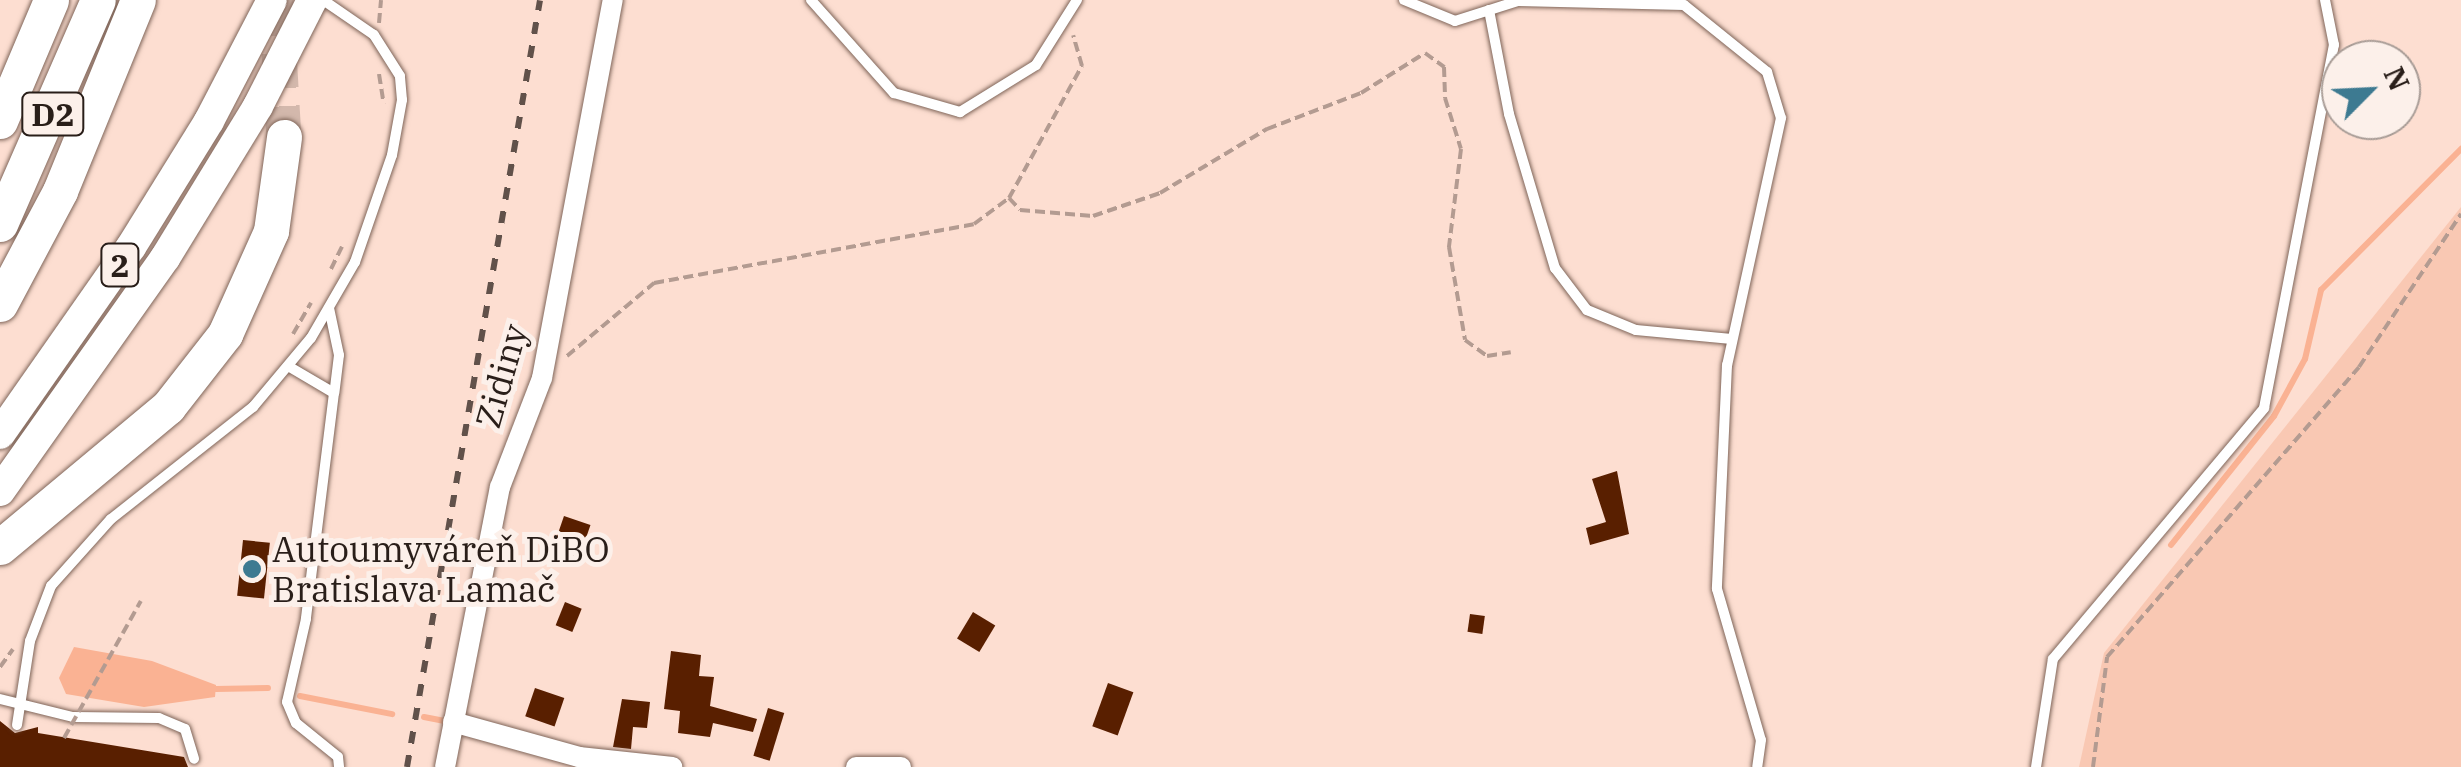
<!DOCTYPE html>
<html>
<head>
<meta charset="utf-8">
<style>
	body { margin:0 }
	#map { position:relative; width:2461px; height:767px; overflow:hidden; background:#fdded1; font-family:"IBM Plex Serif",serif }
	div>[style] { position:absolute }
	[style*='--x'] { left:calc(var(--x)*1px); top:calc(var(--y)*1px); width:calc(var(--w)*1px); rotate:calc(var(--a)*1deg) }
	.green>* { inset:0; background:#f9c8b3 }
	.water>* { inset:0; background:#fab293 }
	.stream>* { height:6px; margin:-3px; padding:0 3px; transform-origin:3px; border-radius:3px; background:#fab293 }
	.building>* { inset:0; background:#591f00; transform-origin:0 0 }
	.motorway-tunnel>* { height:35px; margin-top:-17.5px; transform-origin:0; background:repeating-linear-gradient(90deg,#d3b8ac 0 35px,transparent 0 53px) }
	.path>* { height:4px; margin-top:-2px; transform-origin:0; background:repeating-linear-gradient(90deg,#b39b91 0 10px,transparent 0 15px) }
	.roads { filter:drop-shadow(0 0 2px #7f6559) drop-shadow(0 0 2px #7f6559) }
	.service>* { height:10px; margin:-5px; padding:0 5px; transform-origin:5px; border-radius:5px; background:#fff }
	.minor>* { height:20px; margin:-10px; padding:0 10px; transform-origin:10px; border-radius:10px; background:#fff }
	.primary>* { height:30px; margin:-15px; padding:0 15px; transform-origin:15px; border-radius:15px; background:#fff }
	.motorway>* { height:35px; margin:-17.5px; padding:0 17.5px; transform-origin:17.5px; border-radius:17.5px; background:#fff }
	.rail>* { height:6px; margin-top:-3px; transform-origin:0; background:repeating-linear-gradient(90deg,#61514a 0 12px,transparent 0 24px) }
	.path-bridge>* { height:4px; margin-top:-2px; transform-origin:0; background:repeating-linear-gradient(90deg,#b39b91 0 10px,transparent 0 15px) }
	.dots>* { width:28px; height:28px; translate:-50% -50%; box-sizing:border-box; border:5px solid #fcf0ea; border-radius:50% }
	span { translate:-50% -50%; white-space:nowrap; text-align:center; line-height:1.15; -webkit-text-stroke:10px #fcf0ea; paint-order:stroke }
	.shield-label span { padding:2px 8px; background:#fcf0ea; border:2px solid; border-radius:8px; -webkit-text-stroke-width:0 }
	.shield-label { font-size:32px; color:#291e19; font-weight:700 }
	.street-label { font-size:35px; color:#291e19 }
	.poi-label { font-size:35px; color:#291e19 }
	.left { translate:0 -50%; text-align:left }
	.north { position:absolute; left:2321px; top:40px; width:100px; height:100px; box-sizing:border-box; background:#fcf0ea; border:2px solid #a89c96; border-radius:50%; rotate:66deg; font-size:28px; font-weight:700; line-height:40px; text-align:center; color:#291e19 }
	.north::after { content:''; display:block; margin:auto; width:35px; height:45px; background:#3d7a91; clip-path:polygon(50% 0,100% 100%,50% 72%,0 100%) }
</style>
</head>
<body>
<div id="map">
	<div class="green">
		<i style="clip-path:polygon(2461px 207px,2461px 767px,2079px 767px,2104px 653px)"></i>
	</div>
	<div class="water">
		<i style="clip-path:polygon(74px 647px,152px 661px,216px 685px,215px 697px,144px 707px,66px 694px,59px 678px)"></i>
	</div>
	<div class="stream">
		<i style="--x:2171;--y:545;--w:165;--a:-51.4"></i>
		<i style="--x:2274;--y:416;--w:65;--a:-61.5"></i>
		<i style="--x:2305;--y:359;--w:71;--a:-76.9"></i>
		<i style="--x:2321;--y:290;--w:199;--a:-45.2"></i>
		<i style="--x:216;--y:689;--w:52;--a:-1.1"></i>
		<i style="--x:300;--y:696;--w:94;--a:11.1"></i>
		<i style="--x:424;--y:717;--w:21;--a:11"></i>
	</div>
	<div class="building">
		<i style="clip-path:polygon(1617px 471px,1629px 534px,1590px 545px,1586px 528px,1606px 522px,1592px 479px)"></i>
		<i style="left:564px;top:516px;width:28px;height:37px;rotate:19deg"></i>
		<i style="left:243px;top:540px;width:27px;height:56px;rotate:6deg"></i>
		<i style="left:565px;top:602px;width:18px;height:25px;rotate:22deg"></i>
		<i style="left:973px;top:612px;width:26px;height:31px;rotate:31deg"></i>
		<i style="left:1470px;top:614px;width:15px;height:18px;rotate:8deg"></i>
		<i style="clip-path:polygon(671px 651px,701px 655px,699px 676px,714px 677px,710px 706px,757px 719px,753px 732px,713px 723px,710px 737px,678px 733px,680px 711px,664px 709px)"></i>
		<i style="left:1108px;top:683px;width:27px;height:46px;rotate:20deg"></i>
		<i style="left:535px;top:688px;width:31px;height:30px;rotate:19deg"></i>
		<i style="clip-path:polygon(622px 699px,650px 702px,647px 728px,633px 727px,631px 749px,613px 747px)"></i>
		<i style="left:768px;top:708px;width:17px;height:50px;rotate:17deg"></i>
		<i style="clip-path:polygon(0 721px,15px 733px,38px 727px,38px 733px,184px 757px,188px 767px,0 767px)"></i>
	</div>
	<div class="motorway-tunnel">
		<i style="--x:276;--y:0;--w:137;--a:86.7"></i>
	</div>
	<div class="path">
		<i style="--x:379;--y:23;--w:23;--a:-85"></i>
		<i style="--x:379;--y:74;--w:30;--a:81"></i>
		<i style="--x:1009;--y:198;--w:16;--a:47"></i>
		<i style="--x:1020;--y:210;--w:73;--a:4.7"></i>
		<i style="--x:1093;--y:216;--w:71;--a:-18.9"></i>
		<i style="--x:1160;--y:193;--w:125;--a:-30.9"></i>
		<i style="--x:1267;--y:129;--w:101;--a:-21"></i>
		<i style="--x:1361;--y:93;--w:75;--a:-32"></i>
		<i style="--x:1425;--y:53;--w:24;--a:36"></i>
		<i style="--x:1444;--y:67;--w:31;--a:88"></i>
		<i style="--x:1445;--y:98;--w:53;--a:72.6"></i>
		<i style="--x:1461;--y:149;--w:99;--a:97"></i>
		<i style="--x:1449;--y:247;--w:94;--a:80.2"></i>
		<i style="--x:1465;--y:340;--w:27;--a:36"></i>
		<i style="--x:1487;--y:356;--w:24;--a:-9"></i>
		<i style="--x:331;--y:269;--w:25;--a:-64"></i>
		<i style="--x:293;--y:334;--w:36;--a:-60"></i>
		<i style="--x:567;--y:356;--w:114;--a:-40"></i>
		<i style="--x:654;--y:283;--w:325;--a:-10.4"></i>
		<i style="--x:974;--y:224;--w:44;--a:-36.6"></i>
		<i style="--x:1009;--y:198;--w:151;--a:-61.1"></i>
		<i style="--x:1082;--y:66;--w:32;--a:-106"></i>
		<i style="--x:0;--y:667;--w:22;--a:-54"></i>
		<i style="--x:2093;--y:767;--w:111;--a:-82.7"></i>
		<i style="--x:2107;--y:657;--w:384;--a:-49"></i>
		<i style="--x:2359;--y:367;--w:184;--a:-56.3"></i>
	</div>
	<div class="roads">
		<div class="service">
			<i style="--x:811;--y:0;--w:125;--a:48.3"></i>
			<i style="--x:894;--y:93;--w:69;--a:16.1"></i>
			<i style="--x:960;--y:112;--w:89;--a:-31.7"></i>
			<i style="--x:1036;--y:65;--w:77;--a:-57.8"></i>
			<i style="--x:1404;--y:0;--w:55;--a:22.4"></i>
			<i style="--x:1455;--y:21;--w:66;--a:-17.6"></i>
			<i style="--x:1518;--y:1;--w:166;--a:1.4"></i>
			<i style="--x:1684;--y:5;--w:107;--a:38.9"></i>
			<i style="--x:1767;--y:72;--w:48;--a:73.1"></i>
			<i style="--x:1781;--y:118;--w:253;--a:102.3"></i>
			<i style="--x:1727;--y:365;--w:224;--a:92.6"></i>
			<i style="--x:1717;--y:589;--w:157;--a:73.8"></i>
			<i style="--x:1761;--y:740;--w:27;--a:98"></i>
			<i style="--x:1489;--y:10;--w:106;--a:79.1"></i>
			<i style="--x:1509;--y:114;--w:161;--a:73.4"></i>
			<i style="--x:1555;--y:268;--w:53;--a:52.7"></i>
			<i style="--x:1587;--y:310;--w:53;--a:22.2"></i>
			<i style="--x:1636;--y:330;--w:96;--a:5.4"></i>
			<i style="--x:329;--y:308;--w:48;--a:78"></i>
			<i style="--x:339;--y:355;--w:38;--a:97"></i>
			<i style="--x:288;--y:366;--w:53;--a:30.4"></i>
			<i style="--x:334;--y:393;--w:228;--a:97.1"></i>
			<i style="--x:306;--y:619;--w:85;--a:102.9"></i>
			<i style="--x:287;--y:702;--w:23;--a:67"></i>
			<i style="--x:296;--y:723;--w:54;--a:39"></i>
			<i style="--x:338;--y:757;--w:10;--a:84"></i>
			<i style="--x:0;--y:699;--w:75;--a:13.9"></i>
			<i style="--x:73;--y:717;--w:86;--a:0.7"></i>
			<i style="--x:159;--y:718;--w:28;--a:23"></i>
			<i style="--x:185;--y:729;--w:31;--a:73"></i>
			<i style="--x:17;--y:725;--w:85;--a:-81.2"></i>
			<i style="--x:30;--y:641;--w:59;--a:-69.1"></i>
			<i style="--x:51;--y:586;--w:90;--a:-48.2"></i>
			<i style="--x:111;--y:519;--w:181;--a:-38.3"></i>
			<i style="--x:253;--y:407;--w:90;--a:-50"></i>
			<i style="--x:311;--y:338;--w:88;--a:-59.9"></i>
			<i style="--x:355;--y:262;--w:113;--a:-70.9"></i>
			<i style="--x:392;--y:155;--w:56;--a:-79.7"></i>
			<i style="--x:402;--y:100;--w:24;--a:-95"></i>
			<i style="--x:400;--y:76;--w:49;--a:-122.4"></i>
			<i style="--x:374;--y:35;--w:62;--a:-145.5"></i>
			<i style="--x:2036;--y:767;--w:109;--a:-81.1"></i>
			<i style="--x:2053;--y:659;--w:328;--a:-49.9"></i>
			<i style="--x:2264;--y:408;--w:370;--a:-79.1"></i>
			<i style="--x:2334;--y:45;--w:46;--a:-101.3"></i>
		</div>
		<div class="minor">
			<i style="--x:453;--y:722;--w:131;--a:15.5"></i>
			<i style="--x:579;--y:757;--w:94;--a:6.1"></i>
			<i style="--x:445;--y:767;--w:285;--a:-78.9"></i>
			<i style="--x:500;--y:487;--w:117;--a:-68.9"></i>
			<i style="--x:542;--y:378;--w:385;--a:-79.4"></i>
			<i style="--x:856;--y:767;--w:45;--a:0"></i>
		</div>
		<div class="primary">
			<i style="--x:0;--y:434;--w:228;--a:-55"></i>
			<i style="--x:131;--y:247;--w:148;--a:-58.2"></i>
			<i style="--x:209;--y:121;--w:136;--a:-62.5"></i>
			<i style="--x:0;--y:491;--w:286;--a:-54.7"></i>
			<i style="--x:165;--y:258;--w:178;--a:-58.5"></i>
			<i style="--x:258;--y:106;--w:119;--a:-63"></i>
		</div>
		<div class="motorway">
			<i style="--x:0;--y:121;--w:131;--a:-67.1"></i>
			<i style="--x:0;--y:224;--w:244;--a:-66.4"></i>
			<i style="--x:0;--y:304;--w:128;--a:-62"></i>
			<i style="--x:60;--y:191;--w:206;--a:-67.8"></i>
			<i style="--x:0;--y:547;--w:219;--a:-39.8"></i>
			<i style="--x:168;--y:407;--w:93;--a:-52"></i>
			<i style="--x:225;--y:334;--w:113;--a:-65.9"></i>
			<i style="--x:271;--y:231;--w:95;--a:-82.1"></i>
		</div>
	</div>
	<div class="rail">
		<i style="--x:407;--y:767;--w:778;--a:-80.16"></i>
	</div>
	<div class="path-bridge">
		<i style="--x:64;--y:738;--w:157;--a:-60.7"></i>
	</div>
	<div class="dots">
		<i style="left:252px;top:569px;background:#3d7a91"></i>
	</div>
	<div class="shield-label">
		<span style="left:53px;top:114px">D2</span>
		<span style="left:120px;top:265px">2</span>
	</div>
	<div class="street-label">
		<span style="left:501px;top:376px;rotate:-74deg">Zidiny</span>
	</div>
	<div class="poi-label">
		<span class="left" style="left:272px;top:569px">Autoumyváreň DiBO<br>Bratislava Lamač</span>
	</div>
	<div class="north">N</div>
</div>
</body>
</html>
